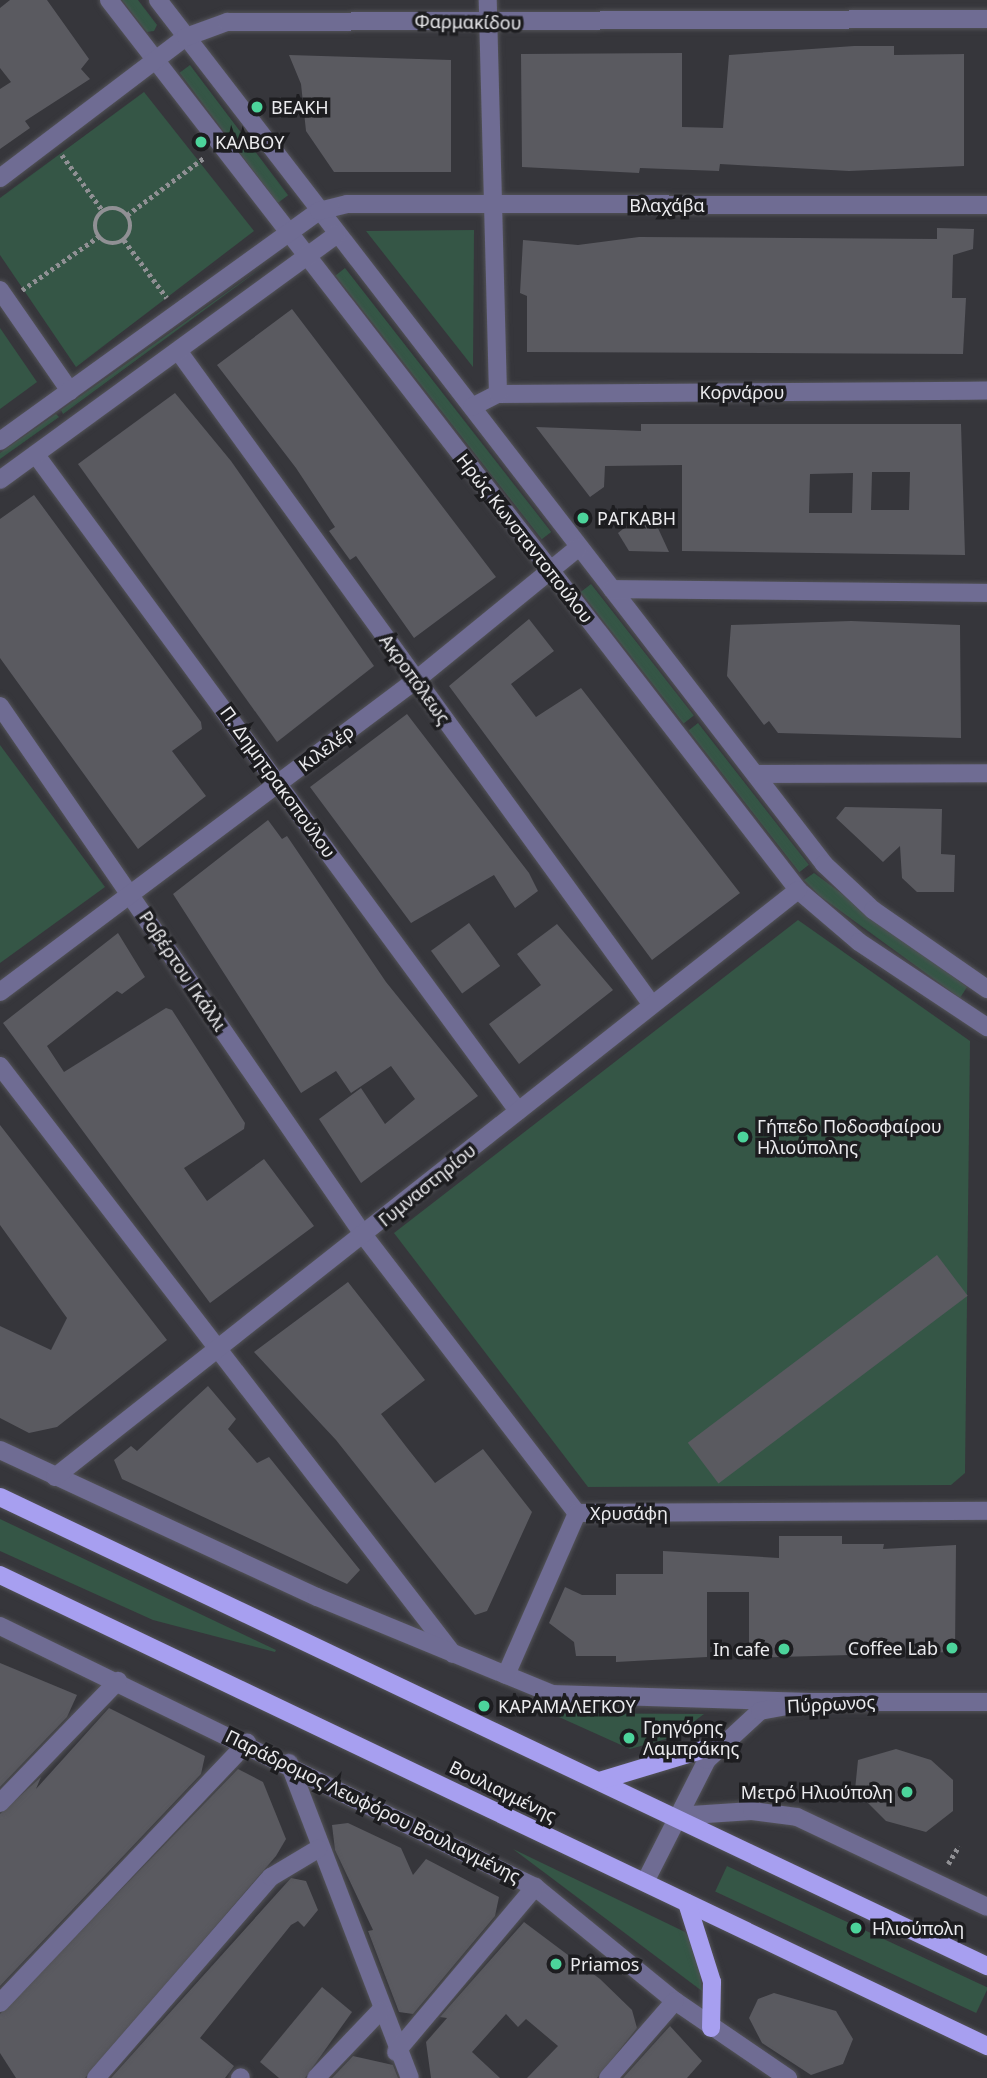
<!DOCTYPE html>
<html>
<head>
<meta charset="utf-8">
<style>
	body { margin:0 }
	#map { position:relative; width:987px; height:2078px; overflow:hidden; background:#36363b; font-family:"Noto Sans",sans-serif }
	div>[style] { position:absolute }
	[style*='--x'] { left:calc(var(--x)*1px); top:calc(var(--y)*1px); width:calc(var(--w)*1px); rotate:calc(var(--a)*1deg) }
	.green>* { inset:0; background:#355646; transform-origin:0 0 }
	.building>* { inset:0; background:#5a5a60; transform-origin:0 0 }
	.path>* { height:4.5px; margin-top:-2.25px; transform-origin:0; background:repeating-linear-gradient(90deg,#909094 0 3.5px,transparent 0 7px) }
	.path>.ring { margin:-2.25px; padding:0; box-sizing:content-box; background:none; border:4.5px solid #909094; border-radius:50% }
	.roads { filter:drop-shadow(0 0 2px #535358) drop-shadow(0 0 2px #535358) }
	.minor>* { height:18px; margin:-9px; padding:0 9px; transform-origin:9px; border-radius:9px; background:#6f6c93 }
	.major>* { height:18px; margin:-9px; padding:0 9px; transform-origin:9px; border-radius:9px; background:#a79ff0 }
	.dots>* { width:19px; height:19px; translate:-50% -50%; box-sizing:border-box; border:4px solid #1d1d20; border-radius:50% }
	span { translate:-50% -50%; white-space:nowrap; text-align:center; line-height:1.15; -webkit-text-stroke:7px #1d1d20; paint-order:stroke }
	.street-label { font-size:18px; color:#ebebee }
	.poi-label { font-size:18px; color:#ebebee }
	.left { translate:0 -50%; text-align:left }
	.right { translate:-100% -50%; text-align:right }
</style>
</head>
<body>
<div id="map">
	<div class="green">
		<i style="clip-path:polygon(122px 0,138px 0,157px 25px,154px 31px,147px 32px)"></i>
		<i style="left:190px;top:65px;width:163px;height:13px;rotate:53deg"></i>
		<i style="clip-path:polygon(144px 92px,254px 231px,76px 367px,0 255px,0 198px)"></i>
		<i style="clip-path:polygon(474px 230px,473px 367px,366px 231px)"></i>
		<i style="clip-path:polygon(267px 264px,63px 414px,61px 410px)"></i>
		<i style="left:345px;top:268px;width:335px;height:12px;rotate:52deg"></i>
		<i style="clip-path:polygon(0 328px,37px 382px,0 409px)"></i>
		<i style="clip-path:polygon(56px 414px,59px 417px,0 459px,0 453px)"></i>
		<i style="left:591px;top:584px;width:167px;height:13px;rotate:52deg"></i>
		<i style="left:698px;top:723px;width:180px;height:12px;rotate:52deg"></i>
		<i style="clip-path:polygon(0 745px,105px 887px,0 963px)"></i>
		<i style="clip-path:polygon(814px 873px,967px 987px,960px 998px,820px 896px,804px 880px)"></i>
		<i style="clip-path:polygon(798px 920px,970px 1041px,965px 1473px,951px 1485px,588px 1487px,394px 1233px)"></i>
		<i style="clip-path:polygon(0 1519px,276px 1650px,275px 1652px,153px 1620px,0 1551px)"></i>
		<i style="clip-path:polygon(550px 1713px,704px 1714px,673px 1737px,630px 1749px)"></i>
		<i style="clip-path:polygon(513px 1849px,685px 1932px,698px 1953px,702px 1991px)"></i>
		<i style="left:727px;top:1866px;width:288px;height:28px;rotate:25deg"></i>
	</div>
	<div class="building">
		<i style="clip-path:polygon(10px 0,47px 0,89px 59px,81px 69px,90px 79px,25px 121px,30px 128px,0 149px,0 89px,11px 82px,0 68px,0 8px)"></i>
		<i style="clip-path:polygon(854px 46px,894px 46px,894px 55px,964px 54px,964px 166px,849px 171px,720px 164px,719px 171px,640px 168px,639px 173px,522px 167px,521px 54px,682px 53px,682px 127px,723px 128px,729px 55px)"></i>
		<i style="clip-path:polygon(289px 55px,451px 60px,451px 172px,334px 172px,306px 131px,301px 84px)"></i>
		<i style="clip-path:polygon(937px 228px,974px 229px,973px 249px,953px 255px,952px 298px,966px 298px,963px 354px,527px 352px,527px 296px,520px 293px,523px 240px,578px 245px,639px 237px,937px 239px)"></i>
		<i style="clip-path:polygon(292px 309px,496px 577px,414px 638px,356px 556px,350px 560px,329px 531px,335px 527px,296px 468px,217px 365px)"></i>
		<i style="clip-path:polygon(175px 393px,231px 461px,374px 666px,277px 742px,78px 464px)"></i>
		<i style="clip-path:polygon(evenodd,641px 424px,961px 424px,965px 555px,682px 551px,682px 465px,605px 466px,604px 487px,590px 497px,536px 427px,641px 431px,641px 424px,872px 472px,910px 472px,909px 510px,871px 510px,872px 472px,641px 424px,853px 473px,852px 513px,809px 513px,810px 474px,853px 473px)"></i>
		<i style="clip-path:polygon(34px 495px,201px 722px,202px 729px,172px 751px,206px 796px,138px 849px,0 658px,0 519px)"></i>
		<i style="clip-path:polygon(645px 511px,651px 513px,669px 552px,629px 551px,618px 533px)"></i>
		<i style="clip-path:polygon(529px 619px,554px 651px,511px 684px,536px 717px,581px 688px,740px 893px,652px 960px,449px 686px)"></i>
		<i style="clip-path:polygon(851px 621px,960px 625px,961px 738px,778px 733px,769px 721px,764px 725px,727px 676px,731px 625px)"></i>
		<i style="clip-path:polygon(407px 714px,529px 873px,538px 891px,515px 908px,494px 875px,411px 923px,310px 787px)"></i>
		<i style="clip-path:polygon(845px 807px,942px 809px,941px 854px,955px 855px,954px 892px,917px 892px,902px 878px,900px 846px,883px 862px,836px 818px)"></i>
		<i style="clip-path:polygon(268px 820px,282px 839px,287px 836px,386px 982px,478px 1096px,361px 1183px,319px 1119px,361px 1088px,385px 1124px,415px 1099px,391px 1066px,351px 1093px,336px 1071px,301px 1093px,173px 894px)"></i>
		<i style="left:469px;top:923px;width:53px;height:47px;rotate:54deg"></i>
		<i style="clip-path:polygon(557px 924px,613px 990px,519px 1064px,489px 1024px,541px 985px,517px 954px)"></i>
		<i style="clip-path:polygon(118px 933px,145px 977px,122px 994px,117px 991px,47px 1046px,64px 1072px,166px 1008px,172px 1010px,245px 1123px,244px 1129px,184px 1168px,207px 1201px,264px 1159px,314px 1226px,210px 1303px,3px 1023px)"></i>
		<i style="clip-path:polygon(0 1125px,167px 1340px,57px 1427px,29px 1433px,0 1418px,0 1326px,51px 1350px,67px 1318px,0 1225px)"></i>
		<i style="left:937px;top:1255px;width:51px;height:312px;rotate:53deg"></i>
		<i style="clip-path:polygon(348px 1282px,425px 1380px,381px 1414px,408px 1449px,435px 1483px,483px 1449px,532px 1512px,487px 1611px,475px 1615px,336px 1440px,254px 1352px)"></i>
		<i style="clip-path:polygon(208px 1386px,236px 1419px,228px 1429px,257px 1463px,269px 1457px,360px 1570px,347px 1584px,122px 1479px,114px 1460px,131px 1446px,137px 1451px)"></i>
		<i style="clip-path:polygon(779px 1536px,842px 1536px,842px 1544px,884px 1544px,883px 1549px,956px 1545px,955px 1652px,749px 1658px,749px 1592px,707px 1592px,707px 1657px,616px 1662px,616px 1656px,576px 1656px,574px 1642px,549px 1623px,565px 1587px,582px 1595px,616px 1595px,616px 1574px,663px 1574px,663px 1551px,779px 1558px)"></i>
		<i style="clip-path:polygon(0 1663px,77px 1695px,67px 1717px,0 1787px)"></i>
		<i style="clip-path:polygon(109px 1708px,205px 1756px,201px 1774px,0 1986px,0 1814px,41px 1777px,36px 1789px)"></i>
		<i style="clip-path:polygon(896px 1749px,931px 1760px,953px 1780px,953px 1811px,926px 1832px,886px 1821px,855px 1790px,858px 1760px)"></i>
		<i style="clip-path:polygon(238px 1769px,263px 1782px,286px 1839px,276px 1856px,85px 2078px,16px 2078px,0 2053px,0 2014px)"></i>
		<i style="clip-path:polygon(348px 1823px,401px 1848px,413px 1875px,426px 1859px,499px 1897px,495px 1916px,413px 2014px,399px 2012px,368px 1931px,373px 1930px,335px 1850px,332px 1825px)"></i>
		<i style="clip-path:polygon(291px 1878px,306px 1881px,318px 1910px,304px 1927px,298px 1921px,291px 1925px,200px 2038px,234px 2066px,225px 2078px,111px 2078px)"></i>
		<i style="clip-path:polygon(524px 1922px,600px 1979px,632px 2010px,637px 2028px,597px 2078px,527px 2078px,558px 2046px,526px 2019px,518px 2027px,506px 2014px,472px 2052px,500px 2078px,431px 2078px,426px 2042px,447px 2018px,440px 2017px)"></i>
		<i style="clip-path:polygon(322px 1987px,352px 2012px,305px 2078px,279px 2078px,260px 2062px)"></i>
		<i style="clip-path:polygon(774px 1993px,836px 2011px,853px 2039px,843px 2064px,811px 2075px,762px 2043px,749px 2018px,758px 1999px)"></i>
		<i style="clip-path:polygon(670px 2026px,702px 2061px,687px 2078px,623px 2078px)"></i>
		<i style="clip-path:polygon(353px 2056px,393px 2065px,398px 2078px,332px 2078px)"></i>
	</div>
	<div class="path">
		<i style="--x:62;--y:155;--w:69;--a:53.8"></i>
		<i class="ring" style="left:95px;top:208px;width:31.5px;height:31.5px"></i>
		<i style="--x:127;--y:215;--w:97;--a:-36.6"></i>
		<i style="--x:124;--y:240;--w:72;--a:53.4"></i>
		<i style="--x:22;--y:290;--w:93;--a:-34.9"></i>
		<i style="--x:948;--y:1864;--w:21;--a:-59"></i>
	</div>
	<div class="roads">
		<div class="minor">
			<i style="--x:109;--y:0;--w:1126;--a:52.25"></i>
			<i style="--x:798;--y:890;--w:80;--a:40.4"></i>
			<i style="--x:859;--y:942;--w:154;--a:33.6"></i>
			<i style="--x:158;--y:0;--w:1091;--a:52.37"></i>
			<i style="--x:824;--y:864;--w:67;--a:43.2"></i>
			<i style="--x:873;--y:910;--w:139;--a:34.7"></i>
			<i style="--x:0;--y:178;--w:233;--a:-37.2"></i>
			<i style="--x:186;--y:37;--w:44;--a:-20.1"></i>
			<i style="--x:227;--y:22;--w:760;--a:-0.23"></i>
			<i style="--x:0;--y:290;--w:123;--a:55.3"></i>
			<i style="--x:179;--y:352;--w:806;--a:54.08"></i>
			<i style="--x:498;--y:394;--w:489;--a:-0.4"></i>
			<i style="--x:472;--y:407;--w:29;--a:-27"></i>
			<i style="--x:498;--y:394;--w:394;--a:-91.5"></i>
			<i style="--x:0;--y:441;--w:393;--a:-35.8"></i>
			<i style="--x:319;--y:211;--w:29;--a:-14"></i>
			<i style="--x:347;--y:204;--w:640;--a:0.09"></i>
			<i style="--x:36;--y:455;--w:814;--a:53.69"></i>
			<i style="--x:0;--y:480;--w:417;--a:-36.1"></i>
			<i style="--x:612;--y:589;--w:375;--a:0.6"></i>
			<i style="--x:0;--y:706;--w:644;--a:55.5"></i>
			<i style="--x:365;--y:1237;--w:348;--a:52.5"></i>
			<i style="--x:756;--y:774;--w:231;--a:-0.2"></i>
			<i style="--x:0;--y:992;--w:520;--a:-36.87"></i>
			<i style="--x:416;--y:680;--w:210;--a:-39.2"></i>
			<i style="--x:0;--y:1066;--w:742;--a:52.39"></i>
			<i style="--x:0;--y:1450;--w:349;--a:24.9"></i>
			<i style="--x:317;--y:1597;--w:254;--a:22.4"></i>
			<i style="--x:552;--y:1694;--w:257;--a:1.8"></i>
			<i style="--x:55;--y:1477;--w:947;--a:-38.31"></i>
			<i style="--x:577;--y:1513;--w:410;--a:-0.3"></i>
			<i style="--x:0;--y:1626;--w:595;--a:26.01"></i>
			<i style="--x:535;--y:1887;--w:181;--a:39.2"></i>
			<i style="--x:675;--y:2001;--w:137;--a:34.3"></i>
			<i style="--x:506;--y:1675;--w:177;--a:-66.3"></i>
			<i style="--x:289;--y:1763;--w:337;--a:69"></i>
			<i style="--x:0;--y:1803;--w:170;--a:-46"></i>
			<i style="--x:676;--y:1816;--w:76;--a:-3.8"></i>
			<i style="--x:752;--y:1811;--w:45;--a:7.6"></i>
			<i style="--x:797;--y:1817;--w:210;--a:25.3"></i>
			<i style="--x:645;--y:1882;--w:137;--a:-63.1"></i>
			<i style="--x:707;--y:1760;--w:72;--a:-42.8"></i>
			<i style="--x:760;--y:1711;--w:50;--a:-10.4"></i>
			<i style="--x:809;--y:1702;--w:178;--a:0"></i>
			<i style="--x:0;--y:2003;--w:359;--a:-46.5"></i>
			<i style="--x:396;--y:2052;--w:216;--a:-49.9"></i>
			<i style="--x:96;--y:2078;--w:267;--a:-49"></i>
			<i style="--x:271;--y:1877;--w:55;--a:-30.8"></i>
			<i style="--x:240;--y:2078;--w:1;--a:-45"></i>
			<i style="--x:316;--y:2078;--w:93;--a:-46.3"></i>
			<i style="--x:608;--y:2078;--w:102;--a:-49"></i>
		</div>
		<div class="major">
			<i style="--x:0;--y:1497;--w:1093;--a:25.42"></i>
			<i style="--x:0;--y:1575;--w:1094;--a:25.51"></i>
			<i style="--x:599;--y:1781;--w:124;--a:-16.8"></i>
			<i style="--x:687;--y:1903;--w:83;--a:72.4"></i>
			<i style="--x:712;--y:1982;--w:46;--a:91.2"></i>
		</div>
	</div>
	<div class="dots">
		<i style="left:257px;top:107px;background:#4cd49b"></i>
		<i style="left:201px;top:142px;background:#4cd49b"></i>
		<i style="left:583px;top:518px;background:#4cd49b"></i>
		<i style="left:743px;top:1137px;background:#4cd49b"></i>
		<i style="left:952px;top:1648px;background:#4cd49b"></i>
		<i style="left:784px;top:1649px;background:#4cd49b"></i>
		<i style="left:484px;top:1706px;background:#4cd49b"></i>
		<i style="left:629px;top:1738px;background:#4cd49b"></i>
		<i style="left:907px;top:1792px;background:#4cd49b"></i>
		<i style="left:856px;top:1928px;background:#4cd49b"></i>
		<i style="left:556px;top:1964px;background:#4cd49b"></i>
	</div>
	<div class="street-label">
		<span style="left:468px;top:22px;rotate:1deg">Φαρμακίδου</span>
		<span style="left:667px;top:205px">Βλαχάβα</span>
		<span style="left:742px;top:392px">Κορνάρου</span>
		<span style="left:525px;top:538px;rotate:52deg">Ηρώς Κωνσταντοπούλου</span>
		<span style="left:415px;top:679px;rotate:54deg">Ακροπόλεως</span>
		<span style="left:326px;top:748px;rotate:-37deg">Κιλελέρ</span>
		<span style="left:278px;top:782px;rotate:54deg">Π. Δημητρακοπούλου</span>
		<span style="left:183px;top:971px;rotate:56deg">Ροβέρτου Γκάλλι</span>
		<span style="left:427px;top:1185px;rotate:-39deg">Γυμναστηρίου</span>
		<span style="left:629px;top:1513px">Χρυσάφη</span>
		<span style="left:831px;top:1704px;rotate:-3deg">Πύρρωνος</span>
		<span style="left:503px;top:1791px;rotate:26deg">Βουλιαγμένης</span>
		<span style="left:373px;top:1806px;rotate:26deg">Παράδρομος Λεωφόρου Βουλιαγμένης</span>
	</div>
	<div class="poi-label">
		<span class="left" style="left:271px;top:107px">ΒΕΑΚΗ</span>
		<span class="left" style="left:215px;top:142px">ΚΑΛΒΟΥ</span>
		<span class="left" style="left:597px;top:518px">ΡΑΓΚΑΒΗ</span>
		<span class="left" style="left:757px;top:1137px">Γήπεδο Ποδοσφαίρου<br>Ηλιούπολης</span>
		<span class="right" style="left:938px;top:1648px">Coffee Lab</span>
		<span class="right" style="left:770px;top:1649px">In cafe</span>
		<span class="left" style="left:498px;top:1706px">ΚΑΡΑΜΑΛΕΓΚΟΥ</span>
		<span class="left" style="left:643px;top:1738px">Γρηγόρης<br>Λαμπράκης</span>
		<span class="right" style="left:893px;top:1792px">Μετρό Ηλιούπολη</span>
		<span class="left" style="left:872px;top:1928px">Ηλιούπολη</span>
		<span class="left" style="left:570px;top:1964px">Priamos</span>
	</div>
</div>
</body>
</html>
